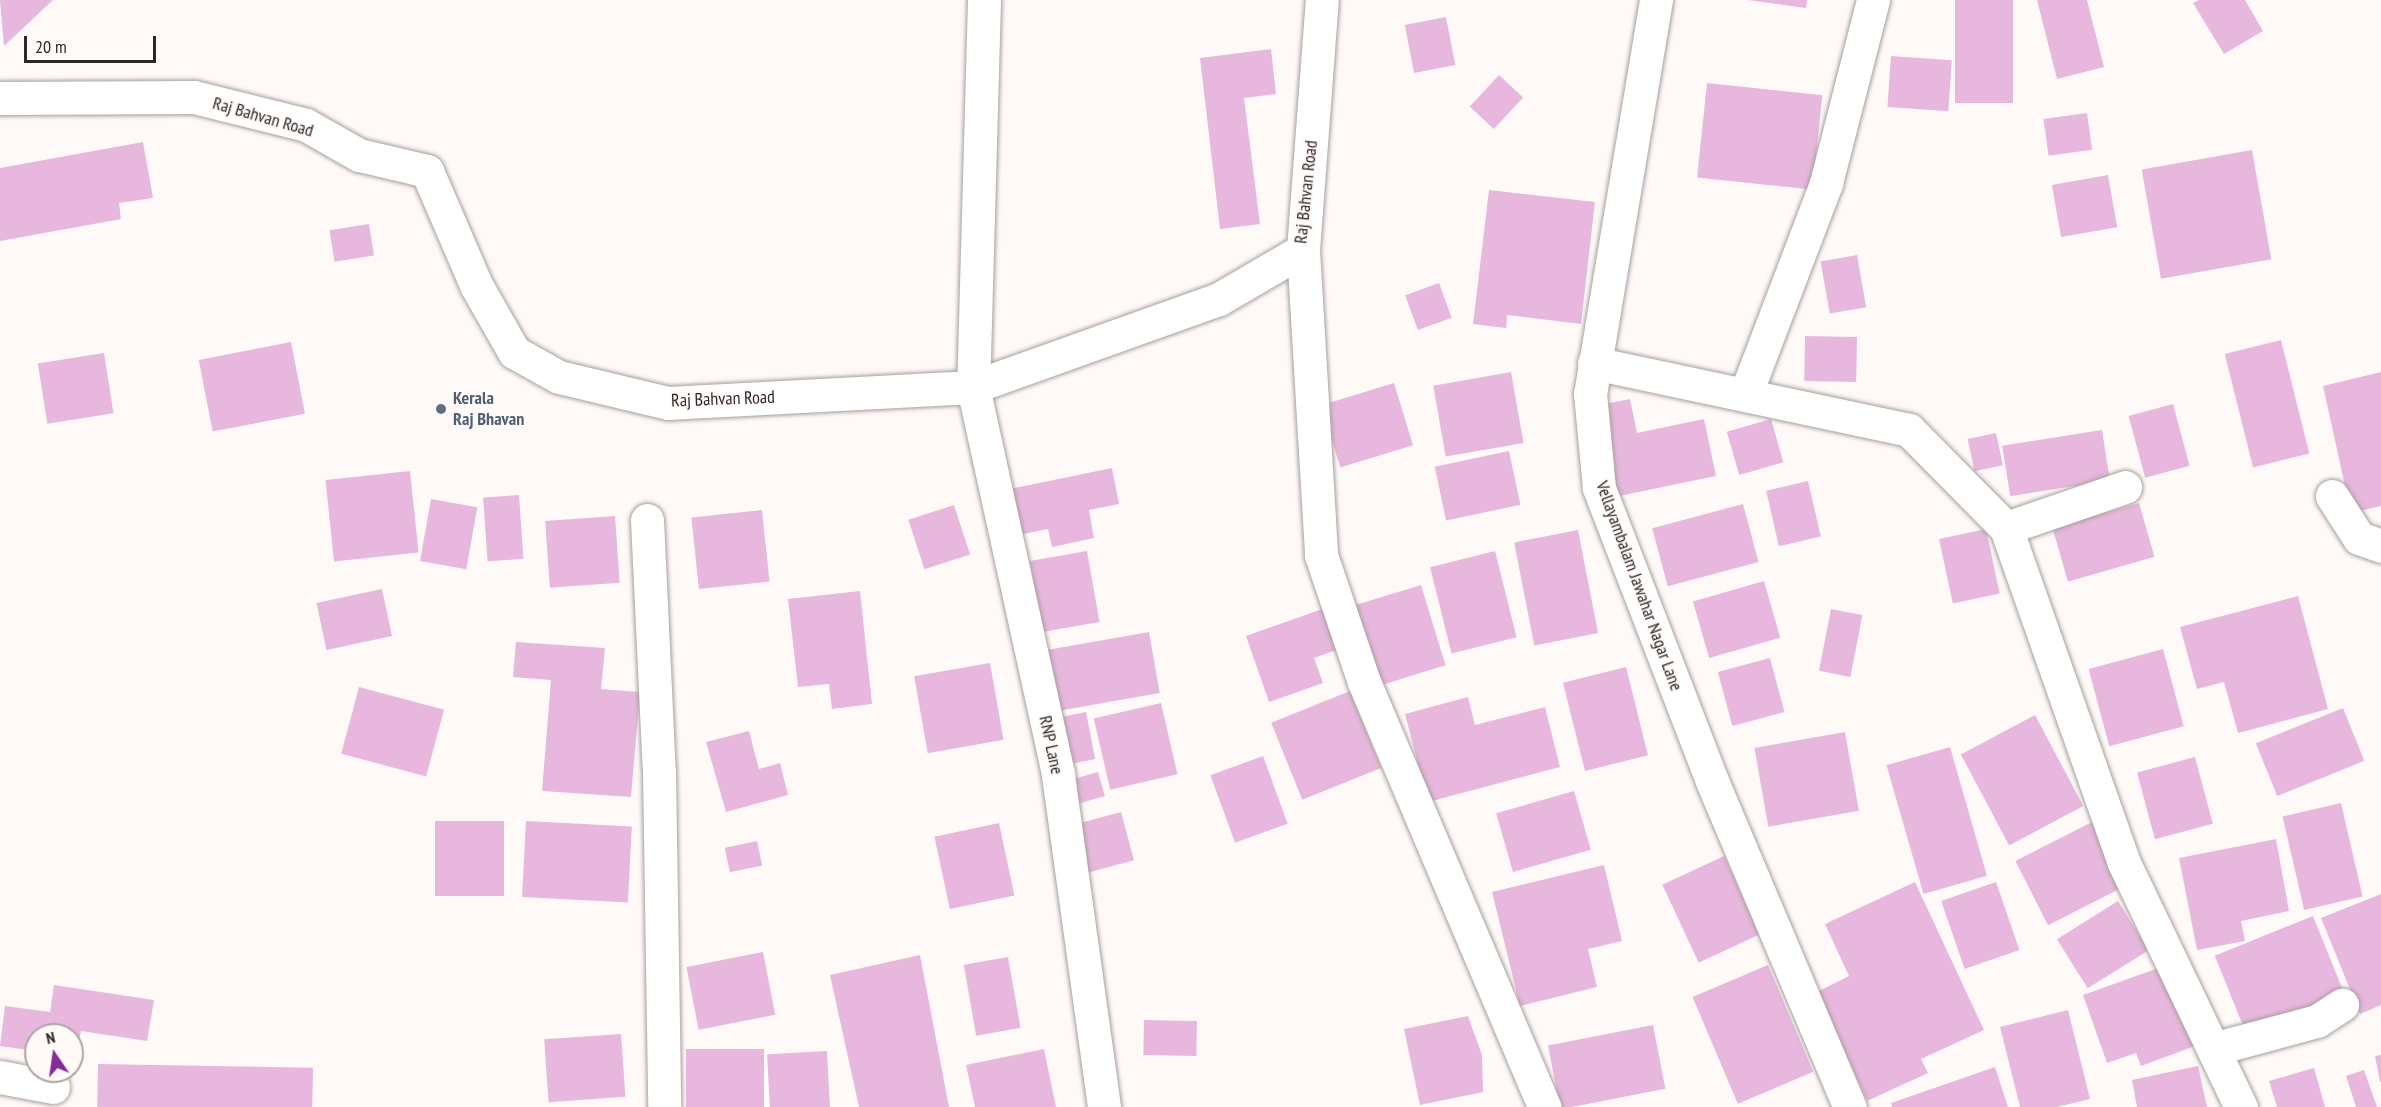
<!DOCTYPE html>
<html>
<head>
<meta charset="utf-8">
<style>
	body { margin:0 }
	#map { position:relative; width:2381px; height:1107px; overflow:hidden; background:#fffaf8; font-family:"PT Sans Narrow",sans-serif }
	div>[style] { position:absolute }
	[style*='--x'] { left:calc(var(--x)*1px); top:calc(var(--y)*1px); width:calc(var(--w)*1px); rotate:calc(var(--a)*1deg) }
	.building>* { inset:0; background:#e8b7dd; transform-origin:0 0 }
	.roads { filter:drop-shadow(0 0 2px #a6a09b) drop-shadow(0 0 2px #a6a09b) }
	.minor>* { height:33px; margin:-16.5px; padding:0 16.5px; transform-origin:16.5px; border-radius:16.5px; background:#fff }
	.dots>* { width:16px; height:16px; translate:-50% -50%; box-sizing:border-box; border:3px solid #fffaf8; border-radius:50% }
	span { translate:-50% -50%; white-space:nowrap; text-align:center; line-height:1.15; -webkit-text-stroke:4.5px #fffaf8; paint-order:stroke }
	.street-label { font-size:18px; color:#2b2827 }
	.service-label { font-size:18px; color:#4e5e75; font-weight:700 }
	.left { translate:0 -50%; text-align:left }
	.north { position:absolute; left:24px; top:1023px; width:60px; height:60px; box-sizing:border-box; background:#fffaf8; border:2px solid #aaa6a4; border-radius:50%; rotate:347deg; font-size:16px; font-weight:700; line-height:24px; text-align:center; color:#2b2827 }
	.north::after { content:''; display:block; margin:auto; width:21px; height:27px; background:#862c99; clip-path:polygon(50% 0,100% 100%,50% 72%,0 100%) }
	.scale { position:absolute; left:24px; top:36px; width:132px; height:27px; box-sizing:border-box; border:3px solid #2b2827; border-top:0; padding-left:8px; font-size:18px; line-height:21px; white-space:nowrap; color:#2b2827; -webkit-text-stroke:4px #fffaf8; paint-order:stroke }
</style>
</head>
<body>
<div id="map">
	<div class="building">
		<i style="clip-path:polygon(0 0,53px 0,4px 46px)"></i>
		<i style="clip-path:polygon(1748px 0,1807px 0,1806px 8px)"></i>
		<i style="left:1955px;top:0;width:58px;height:103px"></i>
		<i style="clip-path:polygon(2037px 0,2087px 0,2104px 67px,2057px 79px)"></i>
		<i style="clip-path:polygon(2199px 0,2245px 0,2263px 31px,2224px 54px,2193px 3px)"></i>
		<i style="left:1446px;top:17px;width:49px;height:42px;rotate:79deg"></i>
		<i style="clip-path:polygon(1271px 49px,1276px 94px,1244px 98px,1260px 224px,1220px 229px,1200px 58px)"></i>
		<i style="left:1891px;top:56px;width:61px;height:51px;rotate:4deg"></i>
		<i style="left:1499px;top:75px;width:33px;height:43px;rotate:43deg"></i>
		<i style="left:1707px;top:83px;width:116px;height:95px;rotate:6deg"></i>
		<i style="left:2087px;top:113px;width:37px;height:44px;rotate:82deg"></i>
		<i style="clip-path:polygon(143px 142px,153px 198px,119px 203px,121px 219px,0 241px,0 168px)"></i>
		<i style="left:2252px;top:150px;width:111px;height:112px;rotate:80deg"></i>
		<i style="left:2108px;top:175px;width:53px;height:57px;rotate:80deg"></i>
		<i style="clip-path:polygon(1489px 190px,1595px 202px,1581px 324px,1507px 315px,1506px 328px,1473px 324px)"></i>
		<i style="left:369px;top:224px;width:32px;height:40px;rotate:81deg"></i>
		<i style="left:1857px;top:255px;width:53px;height:37px;rotate:80deg"></i>
		<i style="left:1439px;top:283px;width:37px;height:36px;rotate:70deg"></i>
		<i style="left:1805px;top:336px;width:52px;height:45px;rotate:1deg"></i>
		<i style="left:2281px;top:340px;width:117px;height:58px;rotate:76deg"></i>
		<i style="left:291px;top:342px;width:73px;height:94px;rotate:79deg"></i>
		<i style="left:104px;top:353px;width:61px;height:67px;rotate:81deg"></i>
		<i style="left:1511px;top:372px;width:72px;height:79px;rotate:80deg"></i>
		<i style="clip-path:polygon(2381px 372px,2381px 506px,2351px 513px,2323px 386px)"></i>
		<i style="left:1394px;top:383px;width:65px;height:76px;rotate:73deg"></i>
		<i style="clip-path:polygon(1630px 399px,1637px 433px,1704px 419px,1716px 476px,1614px 497px,1595px 406px)"></i>
		<i style="left:2173px;top:404px;width:64px;height:46px;rotate:75deg"></i>
		<i style="left:1771px;top:419px;width:45px;height:46px;rotate:74deg"></i>
		<i style="left:2102px;top:430px;width:51px;height:101px;rotate:81deg"></i>
		<i style="left:1996px;top:433px;width:33px;height:29px;rotate:78deg"></i>
		<i style="left:1509px;top:451px;width:55px;height:76px;rotate:78deg"></i>
		<i style="clip-path:polygon(1112px 468px,1119px 504px,1089px 510px,1094px 538px,1052px 547px,1048px 529px,1014px 536px,1005px 490px)"></i>
		<i style="left:410px;top:471px;width:82px;height:85px;rotate:84deg"></i>
		<i style="left:1808px;top:481px;width:57px;height:43px;rotate:77deg"></i>
		<i style="left:519px;top:495px;width:64px;height:36px;rotate:86deg"></i>
		<i style="left:431px;top:499px;width:47px;height:63px;rotate:10deg"></i>
		<i style="left:2139px;top:503px;width:56px;height:90px;rotate:74deg"></i>
		<i style="left:1743px;top:504px;width:60px;height:94px;rotate:75deg"></i>
		<i style="left:954px;top:505px;width:52px;height:48px;rotate:72deg"></i>
		<i style="left:762px;top:510px;width:72px;height:71px;rotate:84deg"></i>
		<i style="left:615px;top:516px;width:67px;height:70px;rotate:86deg"></i>
		<i style="left:1986px;top:529px;width:66px;height:48px;rotate:78deg"></i>
		<i style="left:1578px;top:530px;width:105px;height:65px;rotate:79deg"></i>
		<i style="left:1087px;top:551px;width:72px;height:58px;rotate:80deg"></i>
		<i style="left:1495px;top:551px;width:89px;height:67px;rotate:76deg"></i>
		<i style="left:1764px;top:581px;width:59px;height:74px;rotate:74deg"></i>
		<i style="left:1421px;top:585px;width:84px;height:73px;rotate:73deg"></i>
		<i style="left:382px;top:589px;width:48px;height:67px;rotate:78deg"></i>
		<i style="clip-path:polygon(860px 591px,872px 704px,832px 709px,829px 684px,798px 687px,788px 599px)"></i>
		<i style="clip-path:polygon(2298px 596px,2328px 709px,2238px 733px,2224px 682px,2197px 689px,2180px 627px)"></i>
		<i style="clip-path:polygon(1331px 606px,1345px 647px,1314px 658px,1323px 683px,1269px 702px,1246px 636px)"></i>
		<i style="left:1831px;top:609px;width:32px;height:63px;rotate:11deg"></i>
		<i style="left:1149px;top:632px;width:62px;height:105px;rotate:80deg"></i>
		<i style="clip-path:polygon(516px 642px,605px 648px,601px 689px,640px 692px,631px 797px,542px 791px,551px 680px,513px 677px)"></i>
		<i style="left:2163px;top:649px;width:80px;height:77px;rotate:75deg"></i>
		<i style="left:1770px;top:658px;width:56px;height:54px;rotate:75deg"></i>
		<i style="left:990px;top:663px;width:78px;height:77px;rotate:80deg"></i>
		<i style="left:1626px;top:667px;width:91px;height:65px;rotate:76deg"></i>
		<i style="left:359px;top:687px;width:88px;height:69px;rotate:15deg"></i>
		<i style="left:1350px;top:691px;width:83px;height:85px;rotate:68deg"></i>
		<i style="clip-path:polygon(1468px 697px,1475px 725px,1545px 707px,1560px 767px,1428px 802px,1405px 714px)"></i>
		<i style="left:1161px;top:703px;width:73px;height:69px;rotate:77deg"></i>
		<i style="left:2343px;top:708px;width:57px;height:94px;rotate:68deg"></i>
		<i style="left:1086px;top:712px;width:48px;height:35px;rotate:79deg"></i>
		<i style="left:2035px;top:715px;width:103px;height:84px;rotate:62deg"></i>
		<i style="clip-path:polygon(749px 731px,759px 769px,780px 763px,788px 795px,726px 812px,706px 742px)"></i>
		<i style="left:1845px;top:732px;width:80px;height:92px;rotate:80deg"></i>
		<i style="left:1950px;top:747px;width:134px;height:66px;rotate:74deg"></i>
		<i style="left:1263px;top:756px;width:72px;height:56px;rotate:70deg"></i>
		<i style="left:2195px;top:757px;width:69px;height:60px;rotate:75deg"></i>
		<i style="left:1098px;top:772px;width:25px;height:29px;rotate:74deg"></i>
		<i style="left:1574px;top:791px;width:61px;height:81px;rotate:74deg"></i>
		<i style="left:2341px;top:803px;width:96px;height:60px;rotate:77deg"></i>
		<i style="left:1121px;top:812px;width:50px;height:53px;rotate:75deg"></i>
		<i style="left:435px;top:821px;width:69px;height:75px"></i>
		<i style="left:526px;top:821px;width:106px;height:76px;rotate:3deg"></i>
		<i style="left:2092px;top:822px;width:72px;height:86px;rotate:63deg"></i>
		<i style="left:999px;top:823px;width:74px;height:66px;rotate:78deg"></i>
		<i style="clip-path:polygon(2276px 839px,2289px 911px,2241px 921px,2245px 941px,2197px 950px,2179px 858px)"></i>
		<i style="left:757px;top:841px;width:25px;height:33px;rotate:78deg"></i>
		<i style="left:1724px;top:856px;width:86px;height:68px;rotate:65deg"></i>
		<i style="clip-path:polygon(1604px 865px,1622px 941px,1588px 949px,1597px 987px,1520px 1006px,1492px 892px)"></i>
		<i style="clip-path:polygon(1915px 882px,1984px 1030px,1921px 1059px,1928px 1073px,1867px 1101px,1817px 992px,1849px 976px,1825px 924px)"></i>
		<i style="left:1996px;top:882px;width:72px;height:58px;rotate:71deg"></i>
		<i style="clip-path:polygon(2381px 894px,2381px 1005px,2360px 1014px,2321px 918px)"></i>
		<i style="left:2118px;top:901px;width:58px;height:72px;rotate:58deg"></i>
		<i style="left:2313px;top:916px;width:84px;height:106px;rotate:68deg"></i>
		<i style="left:763px;top:952px;width:64px;height:78px;rotate:79deg"></i>
		<i style="clip-path:polygon(920px 955px,949px 1107px,859px 1107px,830px 975px)"></i>
		<i style="left:1008px;top:957px;width:72px;height:45px;rotate:80deg"></i>
		<i style="left:1768px;top:965px;width:116px;height:82px;rotate:67deg"></i>
		<i style="clip-path:polygon(2167px 965px,2195px 1046px,2141px 1066px,2136px 1053px,2107px 1063px,2083px 995px)"></i>
		<i style="clip-path:polygon(54px 985px,154px 1000px,147px 1041px,81px 1031px,76px 1057px,72px 1035px,36px 1035px,36px 1051px,0 1046px,5px 1006px,50px 1012px)"></i>
		<i style="clip-path:polygon(2068px 1010px,2090px 1099px,2057px 1107px,2020px 1107px,2000px 1027px)"></i>
		<i style="clip-path:polygon(1468px 1016px,1482px 1055px,1483px 1092px,1420px 1105px,1404px 1029px)"></i>
		<i style="left:1144px;top:1020px;width:53px;height:35px;rotate:1deg"></i>
		<i style="left:1653px;top:1025px;width:65px;height:107px;rotate:79deg"></i>
		<i style="left:621px;top:1034px;width:63px;height:77px;rotate:86deg"></i>
		<i style="left:686px;top:1049px;width:78px;height:58px"></i>
		<i style="clip-path:polygon(1044px 1049px,1056px 1107px,975px 1107px,966px 1065px)"></i>
		<i style="left:827px;top:1051px;width:56px;height:60px;rotate:87deg"></i>
		<i style="clip-path:polygon(2381px 1055px,2381px 1082px,2380px 1082px,2375px 1056px)"></i>
		<i style="left:98px;top:1064px;width:215px;height:43px;rotate:1deg"></i>
		<i style="clip-path:polygon(2198px 1066px,2207px 1107px,2137px 1107px,2132px 1080px)"></i>
		<i style="clip-path:polygon(1995px 1067px,2008px 1107px,1892px 1107px,1891px 1103px)"></i>
		<i style="clip-path:polygon(2314px 1068px,2325px 1107px,2277px 1107px,2269px 1081px)"></i>
		<i style="clip-path:polygon(2364px 1070px,2377px 1107px,2356px 1107px,2346px 1076px)"></i>
	</div>
	<div class="roads">
		<div class="minor">
			<i style="--x:984;--y:0;--w:387;--a:91.6"></i>
			<i style="--x:973;--y:387;--w:397;--a:77.6"></i>
			<i style="--x:1058;--y:775;--w:335;--a:82.1"></i>
			<i style="--x:1656;--y:0;--w:399;--a:99.5"></i>
			<i style="--x:1590;--y:393;--w:95;--a:84.6"></i>
			<i style="--x:1599;--y:488;--w:314;--a:68.9"></i>
			<i style="--x:1712;--y:781;--w:354;--a:67.1"></i>
			<i style="--x:0;--y:98;--w:194;--a:-0.3"></i>
			<i style="--x:194;--y:97;--w:115;--a:14"></i>
			<i style="--x:306;--y:125;--w:61;--a:29.5"></i>
			<i style="--x:359;--y:155;--w:70;--a:13.2"></i>
			<i style="--x:427;--y:171;--w:124;--a:66.7"></i>
			<i style="--x:476;--y:285;--w:77;--a:60.4"></i>
			<i style="--x:514;--y:352;--w:51;--a:29.1"></i>
			<i style="--x:559;--y:377;--w:112;--a:13.4"></i>
			<i style="--x:668;--y:403;--w:305;--a:-3"></i>
			<i style="--x:973;--y:387;--w:261;--a:-19.7"></i>
			<i style="--x:1219;--y:299;--w:97;--a:-30.3"></i>
			<i style="--x:1303;--y:250;--w:251;--a:-85.7"></i>
			<i style="--x:1303;--y:250;--w:306;--a:86.6"></i>
			<i style="--x:1321;--y:555;--w:134;--a:71.3"></i>
			<i style="--x:1364;--y:682;--w:462;--a:67"></i>
			<i style="--x:1594;--y:363;--w:322;--a:12"></i>
			<i style="--x:1909;--y:430;--w:138;--a:45.3"></i>
			<i style="--x:2006;--y:528;--w:355;--a:70.6"></i>
			<i style="--x:2124;--y:863;--w:271;--a:64.4"></i>
			<i style="--x:1746;--y:393;--w:225;--a:-69.1"></i>
			<i style="--x:1826;--y:183;--w:189;--a:-75.6"></i>
			<i style="--x:2332;--y:496;--w:50;--a:57.3"></i>
			<i style="--x:2359;--y:538;--w:23;--a:20"></i>
			<i style="--x:647;--y:520;--w:251;--a:87.3"></i>
			<i style="--x:659;--y:771;--w:336;--a:89.1"></i>
			<i style="--x:2006;--y:528;--w:126;--a:-19"></i>
			<i style="--x:2213;--y:1049;--w:108;--a:-15.1"></i>
			<i style="--x:2317;--y:1021;--w:30;--a:-33"></i>
			<i style="--x:0;--y:1077;--w:54;--a:10.7"></i>
		</div>
	</div>
	<div class="dots">
		<i style="left:441px;top:409px;background:#5c6f8a"></i>
	</div>
	<div class="street-label">
		<span style="left:263px;top:117px;rotate:16deg">Raj Bahvan Road</span>
		<span style="left:1306px;top:192px;rotate:-84deg">Raj Bahvan Road</span>
		<span style="left:723px;top:399px;rotate:-2deg">Raj Bahvan Road</span>
		<span style="left:1639px;top:586px;rotate:70deg">Vellayambalam Jawahar Nagar Lane</span>
		<span style="left:1051px;top:745px;rotate:78deg">RNP Lane</span>
	</div>
	<div class="service-label">
		<span class="left" style="left:453px;top:409px">Kerala<br>Raj Bhavan</span>
	</div>
	<div class="north">N</div>
	<div class="scale">20 m</div>
</div>
</body>
</html>
